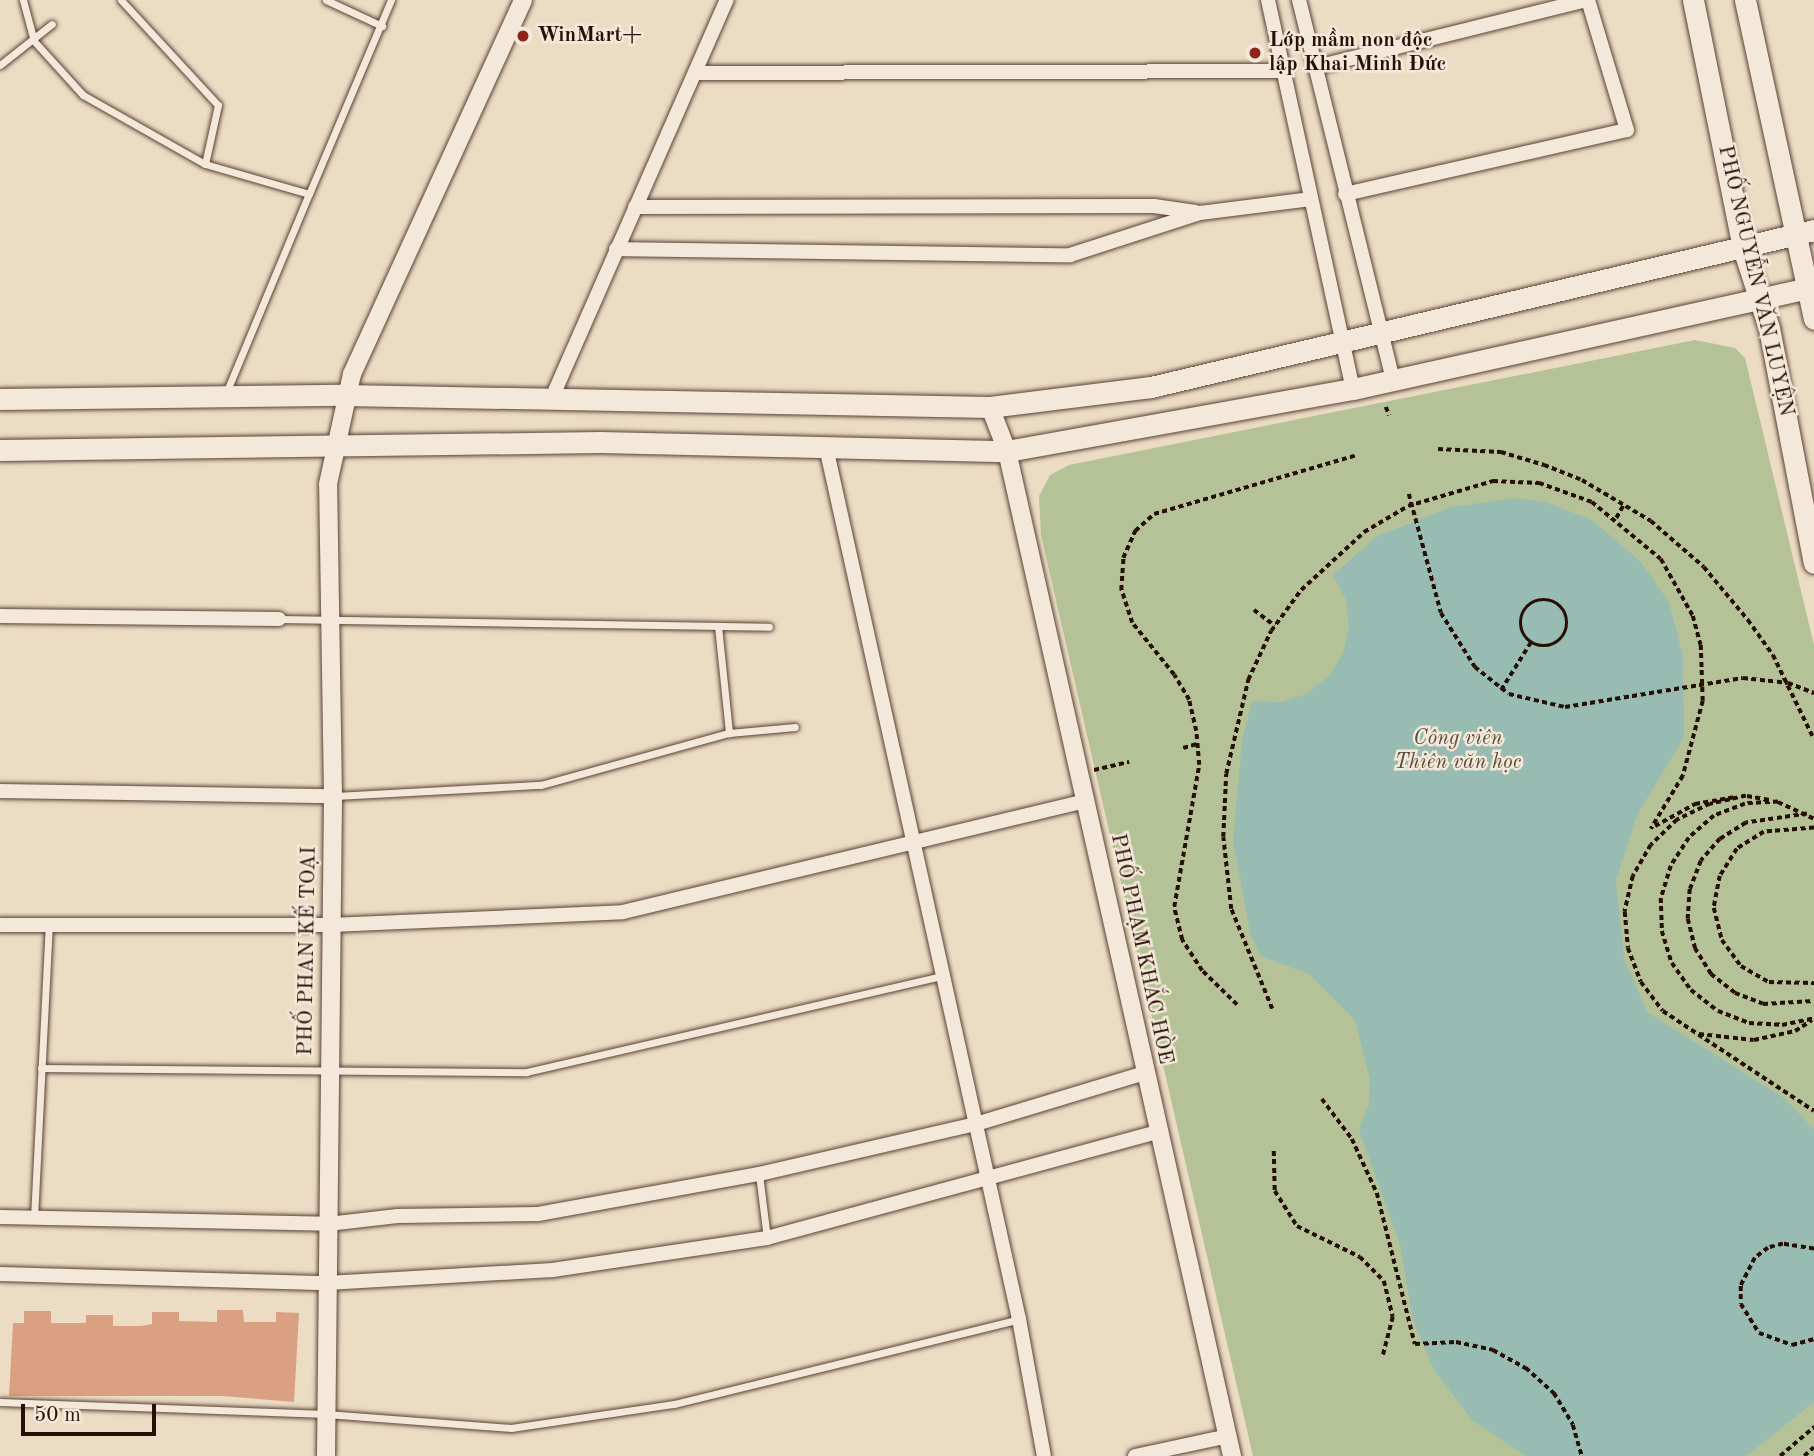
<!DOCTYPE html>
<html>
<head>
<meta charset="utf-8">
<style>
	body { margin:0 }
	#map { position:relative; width:1814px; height:1456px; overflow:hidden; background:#eddcc4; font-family:"Old Standard TT",serif }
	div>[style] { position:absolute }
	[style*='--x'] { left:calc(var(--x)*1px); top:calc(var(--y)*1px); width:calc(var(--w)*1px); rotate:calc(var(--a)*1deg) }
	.green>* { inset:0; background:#b5c196 }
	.water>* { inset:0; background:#99bcb2 }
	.building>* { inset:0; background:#d9a182 }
	.path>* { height:3.5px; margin-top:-1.75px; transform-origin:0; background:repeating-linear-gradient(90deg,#260f06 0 5px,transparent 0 8.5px) }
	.path>.ring { margin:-1.75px; padding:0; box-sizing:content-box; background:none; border:3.5px solid #260f06; border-radius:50% }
	.roads { filter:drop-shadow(0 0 2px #584236) drop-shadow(0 0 2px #584236) }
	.service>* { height:7px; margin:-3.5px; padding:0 3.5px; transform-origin:3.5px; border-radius:3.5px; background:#f3e8d9 }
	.minor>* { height:14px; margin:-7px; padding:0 7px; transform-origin:7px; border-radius:7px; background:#f3e8d9 }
	.tertiary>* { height:18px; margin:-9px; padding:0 9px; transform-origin:9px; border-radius:9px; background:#f3e8d9 }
	.secondary>* { height:21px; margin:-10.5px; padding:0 10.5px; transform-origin:10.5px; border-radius:10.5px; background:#f3e8d9 }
	.dots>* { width:19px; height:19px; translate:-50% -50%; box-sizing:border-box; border:4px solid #f3e8d9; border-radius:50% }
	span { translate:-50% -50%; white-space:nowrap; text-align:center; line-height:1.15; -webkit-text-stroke:5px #f3e8d9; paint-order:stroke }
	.poi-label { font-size:21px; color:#260f06; font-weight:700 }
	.left { translate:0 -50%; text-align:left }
	.street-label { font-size:21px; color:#260f06 }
	.park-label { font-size:21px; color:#584d38; font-style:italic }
	.scale { position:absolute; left:21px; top:1404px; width:135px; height:32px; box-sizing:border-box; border:4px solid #260f06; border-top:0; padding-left:9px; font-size:21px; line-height:24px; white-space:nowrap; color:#260f06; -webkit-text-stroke:5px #f3e8d9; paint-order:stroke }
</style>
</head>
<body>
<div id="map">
	<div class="green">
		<i style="clip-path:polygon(1695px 340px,1735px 348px,1745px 358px,1814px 645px,1814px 1456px,1253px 1456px,1041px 535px,1039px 496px,1050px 475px,1069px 465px)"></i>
	</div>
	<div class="water">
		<i style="clip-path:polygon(1516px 498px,1548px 503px,1592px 520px,1640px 561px,1669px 602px,1683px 657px,1684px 737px,1637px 815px,1616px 881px,1624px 958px,1647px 1012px,1784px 1098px,1814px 1129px,1814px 1402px,1746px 1456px,1526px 1456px,1473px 1421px,1434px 1370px,1413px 1320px,1400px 1245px,1359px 1130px,1369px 1103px,1370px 1080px,1355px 1020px,1309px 974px,1261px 956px,1251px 936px,1233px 841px,1242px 741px,1252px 701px,1280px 702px,1306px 694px,1328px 677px,1343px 654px,1349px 627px,1346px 600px,1333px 575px,1377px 536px,1451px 507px)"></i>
	</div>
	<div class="building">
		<i style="clip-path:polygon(217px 1310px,243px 1310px,244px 1322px,276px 1322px,276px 1312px,299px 1313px,294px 1402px,222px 1396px,9px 1396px,13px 1323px,24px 1323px,24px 1311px,51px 1311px,51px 1323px,86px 1323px,86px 1315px,113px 1315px,113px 1326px,141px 1326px,152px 1324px,152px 1312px,179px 1312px,179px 1321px,217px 1322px)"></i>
	</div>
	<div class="path">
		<i style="--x:1386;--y:407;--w:9;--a:69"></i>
		<i style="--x:1438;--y:449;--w:63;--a:2.7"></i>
		<i style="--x:1501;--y:452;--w:45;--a:16.8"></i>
		<i style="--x:1544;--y:465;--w:41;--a:21.5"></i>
		<i style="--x:1582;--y:480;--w:80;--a:30.7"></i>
		<i style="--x:1651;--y:521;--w:70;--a:41"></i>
		<i style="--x:1704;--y:567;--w:69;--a:50.3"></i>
		<i style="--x:1748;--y:620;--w:43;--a:54.5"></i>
		<i style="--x:1773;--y:655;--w:93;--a:64"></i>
		<i style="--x:1409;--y:494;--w:123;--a:74.9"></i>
		<i style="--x:1441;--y:613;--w:64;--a:57.8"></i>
		<i style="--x:1475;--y:667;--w:43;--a:38.5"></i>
		<i style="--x:1509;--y:694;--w:57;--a:13.1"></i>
		<i style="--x:1565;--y:707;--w:180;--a:-9.3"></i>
		<i style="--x:1743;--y:678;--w:45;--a:6.3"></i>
		<i style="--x:1788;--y:683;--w:28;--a:21"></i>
		<i style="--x:1616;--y:518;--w:16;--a:-60"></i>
		<i class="ring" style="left:1521px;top:600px;width:42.5px;height:42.5px"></i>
		<i style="--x:1254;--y:610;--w:26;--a:37"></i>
		<i style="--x:1501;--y:690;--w:57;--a:-58"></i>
		<i style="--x:1183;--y:748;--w:15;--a:-16"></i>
		<i style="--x:1094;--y:770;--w:36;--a:-13"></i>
		<i style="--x:1746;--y:796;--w:37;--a:167"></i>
		<i style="--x:1710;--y:804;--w:37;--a:154"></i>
		<i style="--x:1677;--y:820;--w:36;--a:136"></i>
		<i style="--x:1651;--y:845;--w:36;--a:120"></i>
		<i style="--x:1633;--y:876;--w:37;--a:103"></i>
		<i style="--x:1625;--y:912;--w:36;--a:85"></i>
		<i style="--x:1628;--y:948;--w:36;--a:69"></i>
		<i style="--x:1641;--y:982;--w:36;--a:53"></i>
		<i style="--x:1663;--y:1011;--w:181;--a:33.5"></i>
		<i style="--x:1747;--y:796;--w:23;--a:10"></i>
		<i style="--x:1778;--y:802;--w:33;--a:177"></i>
		<i style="--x:1745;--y:804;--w:33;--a:159"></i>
		<i style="--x:1714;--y:816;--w:33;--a:139"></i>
		<i style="--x:1689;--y:838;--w:33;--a:123"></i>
		<i style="--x:1671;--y:866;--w:34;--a:107"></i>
		<i style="--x:1661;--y:898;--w:33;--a:88"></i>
		<i style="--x:1662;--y:931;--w:34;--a:73"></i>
		<i style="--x:1672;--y:963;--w:33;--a:55"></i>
		<i style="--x:1691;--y:990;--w:34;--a:38"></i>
		<i style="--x:1718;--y:1011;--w:33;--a:21"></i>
		<i style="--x:1749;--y:1023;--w:33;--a:3"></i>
		<i style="--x:1782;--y:1025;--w:33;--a:-12"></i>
		<i style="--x:1778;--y:802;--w:40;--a:25"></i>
		<i style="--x:1807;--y:814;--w:62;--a:171.6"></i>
		<i style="--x:1746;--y:823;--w:31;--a:148"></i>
		<i style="--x:1720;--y:839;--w:29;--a:131"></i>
		<i style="--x:1701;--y:861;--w:30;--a:111"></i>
		<i style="--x:1690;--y:889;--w:30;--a:94"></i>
		<i style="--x:1688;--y:919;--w:30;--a:76"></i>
		<i style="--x:1695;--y:948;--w:31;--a:58"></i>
		<i style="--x:1711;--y:974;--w:31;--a:38"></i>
		<i style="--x:1735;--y:993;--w:30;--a:21"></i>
		<i style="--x:1763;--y:1004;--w:51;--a:-3.4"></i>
		<i style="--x:1655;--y:826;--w:46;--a:-28.8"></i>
		<i style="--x:1695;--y:804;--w:41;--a:-9.9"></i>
		<i style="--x:1814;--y:828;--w:50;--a:175.4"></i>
		<i style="--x:1764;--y:832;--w:32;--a:148"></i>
		<i style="--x:1737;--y:849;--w:32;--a:122"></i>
		<i style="--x:1720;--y:876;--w:33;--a:101"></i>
		<i style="--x:1714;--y:908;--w:33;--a:76"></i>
		<i style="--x:1722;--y:940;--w:32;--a:54"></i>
		<i style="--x:1741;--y:966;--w:32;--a:30"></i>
		<i style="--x:1769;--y:982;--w:45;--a:1.3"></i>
		<i style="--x:1237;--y:1005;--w:49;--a:-135.8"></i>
		<i style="--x:1202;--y:971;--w:37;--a:-123"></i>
		<i style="--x:1182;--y:940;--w:34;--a:-104"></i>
		<i style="--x:1174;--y:907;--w:144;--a:-80"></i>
		<i style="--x:1199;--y:765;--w:34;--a:-95"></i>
		<i style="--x:1196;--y:731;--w:32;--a:-103"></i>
		<i style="--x:1189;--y:700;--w:29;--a:-121"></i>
		<i style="--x:1174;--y:675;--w:67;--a:-128.9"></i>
		<i style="--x:1132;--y:623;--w:35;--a:-108"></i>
		<i style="--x:1121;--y:590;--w:32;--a:-86"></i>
		<i style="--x:1123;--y:558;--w:30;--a:-66"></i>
		<i style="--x:1135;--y:531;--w:25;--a:-42"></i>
		<i style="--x:1154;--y:514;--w:211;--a:-16.2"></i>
		<i style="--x:1272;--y:1009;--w:108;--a:-112.3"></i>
		<i style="--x:1231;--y:909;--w:72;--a:-96.3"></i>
		<i style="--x:1223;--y:837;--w:63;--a:-87.3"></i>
		<i style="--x:1226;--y:774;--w:97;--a:-76.8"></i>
		<i style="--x:1248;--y:680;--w:54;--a:-64.9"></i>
		<i style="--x:1271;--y:631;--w:51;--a:-53.8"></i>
		<i style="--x:1301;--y:590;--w:86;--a:-42.6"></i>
		<i style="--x:1364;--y:532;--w:51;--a:-30.6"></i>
		<i style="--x:1408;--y:506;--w:89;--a:-16.4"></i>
		<i style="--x:1493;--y:481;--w:46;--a:2.5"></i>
		<i style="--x:1539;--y:483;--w:56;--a:19.7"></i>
		<i style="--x:1592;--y:502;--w:89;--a:39.6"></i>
		<i style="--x:1661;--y:559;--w:65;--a:60.7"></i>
		<i style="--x:1693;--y:616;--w:30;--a:75"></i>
		<i style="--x:1701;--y:645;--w:56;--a:88"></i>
		<i style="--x:1703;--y:701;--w:78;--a:104.9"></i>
		<i style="--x:1683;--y:776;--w:62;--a:121.1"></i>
		<i style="--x:1699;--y:1034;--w:55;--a:6.2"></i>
		<i style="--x:1754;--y:1040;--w:42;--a:-12.4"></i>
		<i style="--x:1795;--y:1031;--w:20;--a:-33"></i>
		<i style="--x:1322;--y:1099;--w:50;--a:53.1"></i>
		<i style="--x:1352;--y:1139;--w:60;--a:65.2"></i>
		<i style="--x:1377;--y:1193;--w:156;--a:75.9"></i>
		<i style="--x:1415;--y:1344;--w:41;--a:-2.8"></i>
		<i style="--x:1456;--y:1342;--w:38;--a:12"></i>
		<i style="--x:1493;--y:1350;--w:38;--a:29"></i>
		<i style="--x:1526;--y:1368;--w:38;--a:42"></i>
		<i style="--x:1554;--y:1393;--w:37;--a:59"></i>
		<i style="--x:1573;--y:1425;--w:32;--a:74"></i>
		<i style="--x:1274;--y:1151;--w:40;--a:88.6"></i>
		<i style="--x:1275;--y:1191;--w:41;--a:57.8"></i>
		<i style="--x:1297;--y:1226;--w:70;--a:26.2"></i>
		<i style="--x:1360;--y:1257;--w:34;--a:45"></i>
		<i style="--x:1384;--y:1281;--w:37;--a:76"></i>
		<i style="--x:1393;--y:1317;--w:40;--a:104.4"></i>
		<i style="--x:1814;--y:1249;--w:31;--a:-171"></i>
		<i style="--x:1783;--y:1244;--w:16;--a:165"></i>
		<i style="--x:1768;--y:1248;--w:16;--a:142"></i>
		<i style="--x:1755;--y:1258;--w:31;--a:117"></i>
		<i style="--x:1741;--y:1286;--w:18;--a:90"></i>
		<i style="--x:1741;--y:1304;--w:34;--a:58"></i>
		<i style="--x:1759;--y:1333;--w:35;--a:20"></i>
		<i style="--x:1792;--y:1345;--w:23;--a:-15"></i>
		<i style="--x:1780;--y:1456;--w:45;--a:-40.5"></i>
		<i style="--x:1804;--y:1456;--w:13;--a:-42"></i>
	</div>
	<div class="roads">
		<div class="service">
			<i style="--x:23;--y:0;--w:42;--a:75"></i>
			<i style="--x:34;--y:41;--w:73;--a:47.8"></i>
			<i style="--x:83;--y:95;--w:140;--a:29.5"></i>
			<i style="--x:205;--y:164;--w:108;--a:16.1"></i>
			<i style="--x:309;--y:194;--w:211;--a:-67.1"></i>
			<i style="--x:121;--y:0;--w:143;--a:47.3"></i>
			<i style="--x:218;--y:105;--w:60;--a:102.4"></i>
			<i style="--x:326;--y:0;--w:62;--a:24.9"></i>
			<i style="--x:0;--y:65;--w:66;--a:-38.3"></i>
			<i style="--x:226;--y:393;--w:216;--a:-67.4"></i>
			<i style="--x:279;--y:619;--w:490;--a:0.9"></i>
			<i style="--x:718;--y:626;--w:108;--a:84.1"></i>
			<i style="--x:729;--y:733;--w:66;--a:-5.2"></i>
			<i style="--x:335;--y:796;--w:206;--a:-3.1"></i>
			<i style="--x:541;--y:785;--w:195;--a:-15.5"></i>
			<i style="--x:41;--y:1068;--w:485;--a:0.5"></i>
			<i style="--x:526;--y:1072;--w:428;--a:-13"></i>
			<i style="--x:759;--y:1174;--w:64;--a:82.9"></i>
			<i style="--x:34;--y:1218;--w:292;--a:-87.1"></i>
			<i style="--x:0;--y:1402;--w:326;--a:2.1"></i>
			<i style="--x:326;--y:1414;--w:186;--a:4.3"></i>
			<i style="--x:511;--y:1428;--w:165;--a:-8.4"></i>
			<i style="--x:674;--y:1404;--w:355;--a:-13.8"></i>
		</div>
		<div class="minor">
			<i style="--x:1268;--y:0;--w:398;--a:77.7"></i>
			<i style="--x:1299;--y:0;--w:390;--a:76.1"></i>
			<i style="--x:1316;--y:67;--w:278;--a:-13.9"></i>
			<i style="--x:695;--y:73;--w:589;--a:-0.19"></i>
			<i style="--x:1345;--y:194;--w:289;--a:-12.8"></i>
			<i style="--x:1627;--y:130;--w:136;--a:-106.7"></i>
			<i style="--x:635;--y:207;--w:519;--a:-0.11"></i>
			<i style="--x:1154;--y:206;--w:42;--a:8.1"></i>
			<i style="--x:616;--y:249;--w:454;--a:0.8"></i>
			<i style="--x:1070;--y:255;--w:137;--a:-17.9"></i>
			<i style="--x:1200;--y:213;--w:112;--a:-7.2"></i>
			<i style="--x:551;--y:400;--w:437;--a:-66.3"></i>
			<i style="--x:826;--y:447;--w:893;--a:77.52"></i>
			<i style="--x:1019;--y:1319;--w:139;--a:79.7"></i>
			<i style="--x:0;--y:616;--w:279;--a:0.6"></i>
			<i style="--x:0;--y:791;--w:333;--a:0.9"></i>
			<i style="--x:0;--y:925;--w:331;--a:0"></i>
			<i style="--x:331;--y:925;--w:292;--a:-2.5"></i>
			<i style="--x:623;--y:912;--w:475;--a:-13.5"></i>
			<i style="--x:0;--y:1217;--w:328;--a:1.2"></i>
			<i style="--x:328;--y:1224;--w:70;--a:-6.5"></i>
			<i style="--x:398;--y:1216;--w:140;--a:-0.8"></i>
			<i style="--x:538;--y:1214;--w:225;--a:-10.3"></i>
			<i style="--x:759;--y:1174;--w:223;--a:-13"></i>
			<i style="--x:976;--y:1124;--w:177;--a:-16.8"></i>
			<i style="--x:0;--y:1274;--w:327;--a:1.6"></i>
			<i style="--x:327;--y:1283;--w:226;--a:-3.3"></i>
			<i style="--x:553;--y:1270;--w:216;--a:-8.5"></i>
			<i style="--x:767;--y:1238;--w:405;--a:-15.2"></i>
			<i style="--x:1135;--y:1456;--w:95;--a:-12.1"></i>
		</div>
		<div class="tertiary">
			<i style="--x:990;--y:407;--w:47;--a:68.9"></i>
			<i style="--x:1007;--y:451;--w:1030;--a:77.38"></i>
			<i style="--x:326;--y:1456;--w:660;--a:-89.39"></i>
			<i style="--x:333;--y:796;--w:312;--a:-90.9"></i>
			<i style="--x:328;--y:484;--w:113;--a:-77.7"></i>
			<i style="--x:352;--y:374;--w:411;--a:-65.4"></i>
		</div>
		<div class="secondary">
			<i style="--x:1693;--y:0;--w:253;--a:78.6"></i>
			<i style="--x:1743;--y:248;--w:84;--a:72"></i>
			<i style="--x:1769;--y:328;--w:239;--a:79.2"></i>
			<i style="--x:1745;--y:0;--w:326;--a:77.8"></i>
			<i style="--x:0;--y:399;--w:344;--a:-0.7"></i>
			<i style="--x:344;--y:395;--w:646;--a:1.06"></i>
			<i style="--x:990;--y:407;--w:162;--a:-7.1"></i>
			<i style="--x:1151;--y:387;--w:681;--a:-13.32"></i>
			<i style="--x:0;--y:450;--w:600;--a:-0.76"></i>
			<i style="--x:600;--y:442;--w:407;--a:1.3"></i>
			<i style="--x:1007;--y:451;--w:352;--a:-10.2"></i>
			<i style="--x:1353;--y:389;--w:472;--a:-12.5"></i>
		</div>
	</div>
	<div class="dots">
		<i style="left:523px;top:36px;background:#8f2418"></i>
		<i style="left:1255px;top:53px;background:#8f2418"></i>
	</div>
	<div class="poi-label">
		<span class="left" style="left:537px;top:36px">WinMart+</span>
		<span class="left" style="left:1269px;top:53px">Lớp mầm non độc<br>lập Khai Minh Đức</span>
	</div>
	<div class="street-label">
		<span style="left:1755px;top:281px;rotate:77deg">PHỐ NGUYỄN VĂN LUYỆN</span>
		<span style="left:1141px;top:949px;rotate:78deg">PHỐ PHẠM KHẮC HÒE</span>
		<span style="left:308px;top:951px;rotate:-89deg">PHỐ PHAN KẾ TOẠI</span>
	</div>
	<div class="park-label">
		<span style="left:1458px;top:751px">Công viên<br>Thiên văn học</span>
	</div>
	<div class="scale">50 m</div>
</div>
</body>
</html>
